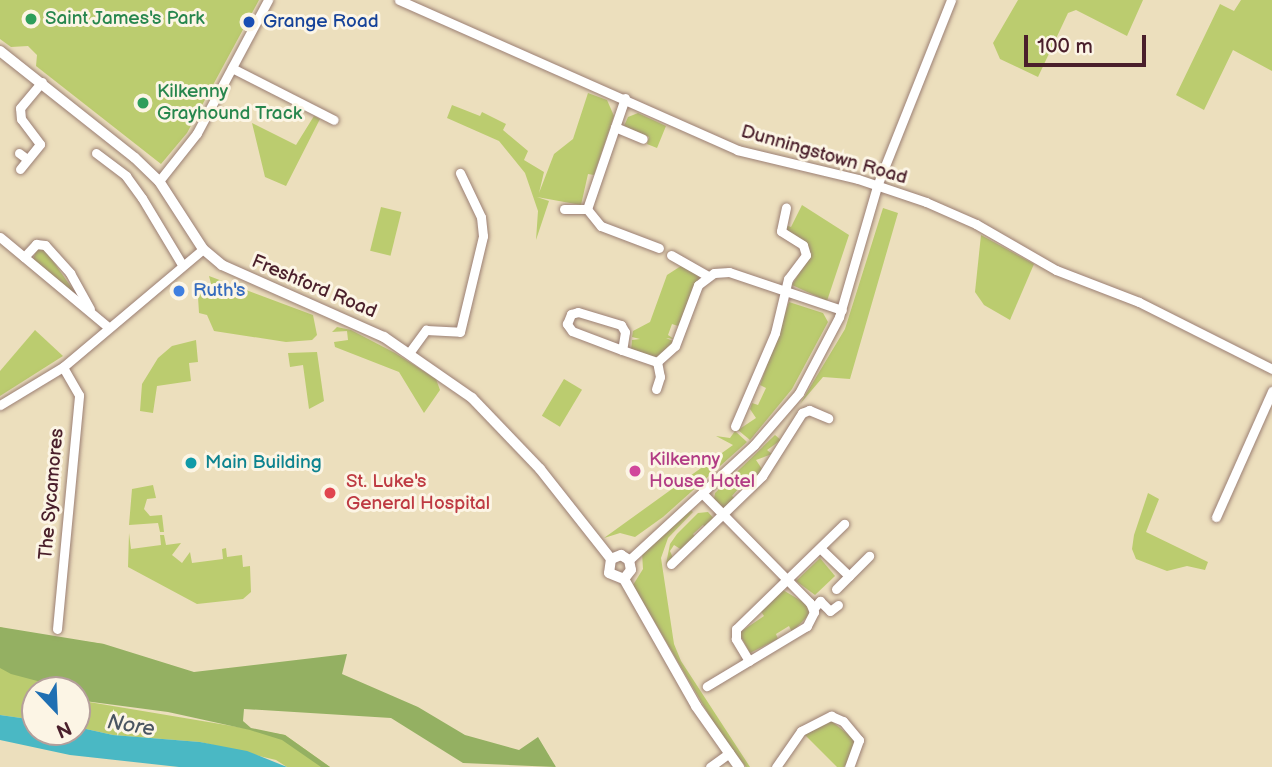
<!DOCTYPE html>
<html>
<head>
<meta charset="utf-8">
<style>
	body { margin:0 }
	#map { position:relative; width:1272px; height:767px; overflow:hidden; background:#ecdfbd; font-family:"Balsamiq Sans",sans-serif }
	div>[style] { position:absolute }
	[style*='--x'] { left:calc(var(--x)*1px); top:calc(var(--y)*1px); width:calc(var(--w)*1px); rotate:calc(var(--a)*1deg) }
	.green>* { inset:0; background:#bbcc6f; transform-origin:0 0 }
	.forest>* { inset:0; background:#94b062 }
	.water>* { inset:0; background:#4ab8c4 }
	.roads { filter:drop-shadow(0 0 2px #9b7f74) drop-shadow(0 0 2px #9b7f74) }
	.minor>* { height:9px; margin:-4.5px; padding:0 4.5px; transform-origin:4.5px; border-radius:4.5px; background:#fff }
	.major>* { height:10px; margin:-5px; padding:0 5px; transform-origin:5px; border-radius:5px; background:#fff }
	.dots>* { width:19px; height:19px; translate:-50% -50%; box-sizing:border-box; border:4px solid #fcf5e5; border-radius:50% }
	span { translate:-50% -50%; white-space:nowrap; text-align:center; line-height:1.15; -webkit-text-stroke:6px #fcf5e5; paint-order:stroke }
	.leisure-label { font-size:19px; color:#27864d }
	.left { translate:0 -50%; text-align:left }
	.transit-label { font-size:19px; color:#164399 }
	.street-label { font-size:19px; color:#4a1f2b }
	.shop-label { font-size:19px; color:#366cbe }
	.hotel-label { font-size:19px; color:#b23c85 }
	.culture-label { font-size:19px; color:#0d838f }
	.health-label { font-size:19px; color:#be3a42 }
	.water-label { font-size:21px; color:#4a5561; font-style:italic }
	.north { position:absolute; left:21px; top:676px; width:70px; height:70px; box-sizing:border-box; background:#fcf5e5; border:2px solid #b59f9b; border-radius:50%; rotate:157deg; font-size:19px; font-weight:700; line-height:28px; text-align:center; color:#4a1f2b }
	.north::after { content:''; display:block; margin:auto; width:24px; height:32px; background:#1f6fb2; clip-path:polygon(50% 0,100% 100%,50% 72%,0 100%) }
	.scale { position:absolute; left:1024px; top:35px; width:122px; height:32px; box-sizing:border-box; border:4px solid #4a1f2b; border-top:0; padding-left:9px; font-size:21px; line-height:24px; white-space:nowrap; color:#4a1f2b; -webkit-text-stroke:5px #fcf5e5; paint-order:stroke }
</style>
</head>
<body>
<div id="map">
	<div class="green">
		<i style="clip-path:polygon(0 0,259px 0,187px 133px,161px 164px,36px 66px,37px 55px,28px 46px,11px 47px,0 39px)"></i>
		<i style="clip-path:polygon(1018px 0,1143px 0,1127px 36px,1076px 10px,1068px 13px,1038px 77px,1000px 59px,993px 43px)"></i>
		<i style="clip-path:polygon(1241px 0,1272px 0,1272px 71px,1233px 50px,1204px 110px,1176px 95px,1220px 4px,1234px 11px)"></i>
		<i style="clip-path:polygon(588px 93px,607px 100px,614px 116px,594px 175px,588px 174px,581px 205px,537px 197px,549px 201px,536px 240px,538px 211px,525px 173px,499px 141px,447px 118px,452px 105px,480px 116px,482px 112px,506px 124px,503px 130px,528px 151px,524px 160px,544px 172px,539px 193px,554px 154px,573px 139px)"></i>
		<i style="clip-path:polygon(638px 113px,666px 126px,657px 148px,647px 144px,649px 137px,624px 126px,628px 117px)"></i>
		<i style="clip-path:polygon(314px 116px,320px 119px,286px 186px,265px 177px,252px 123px,296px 145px)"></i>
		<i style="clip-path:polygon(802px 205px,849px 235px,827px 301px,792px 285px,809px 257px,809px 249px,785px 232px,785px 225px,791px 227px)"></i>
		<i style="left:381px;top:207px;width:21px;height:45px;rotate:14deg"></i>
		<i style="clip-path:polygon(883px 208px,898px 213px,850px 379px,823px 377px,800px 404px,845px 329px)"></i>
		<i style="clip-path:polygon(981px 235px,1034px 264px,1010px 320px,984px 305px,975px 292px)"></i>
		<i style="clip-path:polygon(37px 248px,44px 248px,78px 297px,33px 260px)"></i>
		<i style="clip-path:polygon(684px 264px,700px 277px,678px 326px,672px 324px,668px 335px,674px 339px,666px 338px,673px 341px,670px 349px,657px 359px,631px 351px,632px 340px,640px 339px,632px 337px,633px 331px,650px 322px,667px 275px)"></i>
		<i style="clip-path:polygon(209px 276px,313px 315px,317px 335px,312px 340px,286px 342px,214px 331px,207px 315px,199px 313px,198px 297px,202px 292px,203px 297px,214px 295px)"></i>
		<i style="clip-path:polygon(789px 302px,823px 313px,828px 322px,792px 389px,750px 440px,738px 430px,756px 418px,750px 409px,752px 403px,758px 405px,766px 388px,760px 385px)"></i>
		<i style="clip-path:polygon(337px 327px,351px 330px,395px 353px,436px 379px,440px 390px,424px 413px,399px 372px,335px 347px,334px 342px,348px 340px,347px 331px,332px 332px)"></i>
		<i style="clip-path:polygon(35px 330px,63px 356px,0 396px,0 371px)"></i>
		<i style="clip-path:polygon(196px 340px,198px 362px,189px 363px,191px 381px,157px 386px,153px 413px,140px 411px,142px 384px,158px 358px,172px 346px)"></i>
		<i style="clip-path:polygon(317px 352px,324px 401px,309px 409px,303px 365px,290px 367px,288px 353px)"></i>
		<i style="left:564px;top:379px;width:21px;height:43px;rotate:31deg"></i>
		<i style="clip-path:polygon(735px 431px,747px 442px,663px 517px,635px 537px,620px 533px,604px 538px,733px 445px,716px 436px,730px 438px)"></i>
		<i style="clip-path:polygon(775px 435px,781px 440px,767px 450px,772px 454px,756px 460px,762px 469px,754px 481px,749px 477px,732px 496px,737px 500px,725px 510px,714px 499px,715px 493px)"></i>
		<i style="clip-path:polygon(153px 485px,156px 498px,147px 499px,144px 509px,150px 516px,162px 515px,164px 532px,160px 532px,158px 523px,129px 525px,132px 489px)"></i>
		<i style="clip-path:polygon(1148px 493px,1159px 499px,1146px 532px,1208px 562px,1205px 570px,1187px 566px,1167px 571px,1136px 559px,1132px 549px,1134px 535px)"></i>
		<i style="clip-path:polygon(690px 509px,693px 512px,668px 538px,661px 558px,674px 644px,681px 661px,750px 767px,746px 767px,719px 732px,633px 585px,643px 569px,642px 553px)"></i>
		<i style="clip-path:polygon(708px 512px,716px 521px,708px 529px,703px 525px,693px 534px,697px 539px,682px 550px,674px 545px,670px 551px,673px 558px,666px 564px,670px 544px,677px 534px,698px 513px)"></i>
		<i style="clip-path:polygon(129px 533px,131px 549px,161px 545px,160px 535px,164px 535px,166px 545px,181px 543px,172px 555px,182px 563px,190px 552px,192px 563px,223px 559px,222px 549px,226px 548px,227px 557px,242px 555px,243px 567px,250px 566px,251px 592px,243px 599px,197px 604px,128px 567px)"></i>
		<i style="clip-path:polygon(820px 558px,835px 576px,815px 595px,796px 581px)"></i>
		<i style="clip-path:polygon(783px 590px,808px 605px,809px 615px,792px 632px,789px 626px,776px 634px,778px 639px,750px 653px,739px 633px,764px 616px,760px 610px)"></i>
		<i style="clip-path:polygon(0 627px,20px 633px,104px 644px,76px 690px,35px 690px,35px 720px,0 715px)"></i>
		<i style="clip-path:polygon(77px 700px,285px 735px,330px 767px,287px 767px,276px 760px,200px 742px,113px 735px,77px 727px)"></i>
		<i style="clip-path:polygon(830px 720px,854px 739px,855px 750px,844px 767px,837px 767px,804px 734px)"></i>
	</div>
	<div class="forest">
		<i style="clip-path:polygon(0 627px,104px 644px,194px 672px,347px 654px,342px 674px,418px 707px,465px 735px,519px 750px,538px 737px,556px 767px,463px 763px,391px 718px,244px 709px,243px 721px,251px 728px,285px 735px,330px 767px,321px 767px,282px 740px,250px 730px,168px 712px,77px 700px,78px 685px,55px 678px,45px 683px,11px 674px,0 668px)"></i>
	</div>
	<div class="water">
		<i style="clip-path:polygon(0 715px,35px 720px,35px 732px,77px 732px,77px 727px,113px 735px,200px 742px,247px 751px,287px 767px,179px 767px,70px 755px,0 740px)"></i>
	</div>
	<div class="roads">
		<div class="minor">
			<i style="--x:399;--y:0;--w:370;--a:23.9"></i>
			<i style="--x:737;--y:150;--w:124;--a:13.5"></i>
			<i style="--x:858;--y:179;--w:72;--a:18.7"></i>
			<i style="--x:926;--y:202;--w:55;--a:23.7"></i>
			<i style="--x:976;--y:224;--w:92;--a:29.9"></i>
			<i style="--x:1056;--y:270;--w:89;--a:21.1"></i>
			<i style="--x:1139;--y:302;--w:149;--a:26.7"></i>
			<i style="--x:232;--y:68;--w:114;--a:27"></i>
			<i style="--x:625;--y:98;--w:117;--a:108.9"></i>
			<i style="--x:587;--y:209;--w:22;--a:51"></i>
			<i style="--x:601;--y:226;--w:62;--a:20.8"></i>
			<i style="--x:615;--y:127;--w:30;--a:23"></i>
			<i style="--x:19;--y:153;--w:10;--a:37"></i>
			<i style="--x:96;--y:153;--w:38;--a:37"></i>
			<i style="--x:126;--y:176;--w:27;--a:54"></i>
			<i style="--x:142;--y:198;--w:76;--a:59"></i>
			<i style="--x:20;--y:169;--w:32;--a:-51"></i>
			<i style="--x:40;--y:144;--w:31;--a:-127"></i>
			<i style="--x:21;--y:119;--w:11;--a:-95"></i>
			<i style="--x:20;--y:108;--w:34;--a:-50"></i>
			<i style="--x:159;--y:181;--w:61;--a:-51.6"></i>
			<i style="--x:197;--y:133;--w:151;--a:-61.9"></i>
			<i style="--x:564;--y:209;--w:23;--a:0"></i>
			<i style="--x:0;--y:237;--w:141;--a:39.8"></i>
			<i style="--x:671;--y:255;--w:43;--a:29.6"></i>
			<i style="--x:24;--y:257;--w:18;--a:-47"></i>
			<i style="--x:36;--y:244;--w:9;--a:6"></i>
			<i style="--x:45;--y:245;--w:38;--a:48"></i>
			<i style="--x:70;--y:273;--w:41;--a:60.9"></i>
			<i style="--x:622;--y:350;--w:53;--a:-159.2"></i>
			<i style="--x:572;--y:331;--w:9;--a:-126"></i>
			<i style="--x:567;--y:324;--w:11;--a:-68"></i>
			<i style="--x:571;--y:314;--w:7;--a:-16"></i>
			<i style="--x:578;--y:312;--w:45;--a:16.8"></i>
			<i style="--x:621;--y:325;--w:8;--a:60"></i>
			<i style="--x:625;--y:332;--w:18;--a:99"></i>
			<i style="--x:622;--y:350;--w:37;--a:19"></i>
			<i style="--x:657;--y:362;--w:24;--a:-42"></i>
			<i style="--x:675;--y:346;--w:65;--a:-69.3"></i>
			<i style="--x:698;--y:285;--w:20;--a:-37"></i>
			<i style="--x:714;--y:273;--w:15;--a:-4"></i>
			<i style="--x:729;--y:272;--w:119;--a:18.6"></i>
			<i style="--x:409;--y:353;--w:29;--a:-54"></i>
			<i style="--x:426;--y:330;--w:34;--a:3"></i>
			<i style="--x:460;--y:332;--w:99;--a:-76.5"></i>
			<i style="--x:483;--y:236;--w:19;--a:-96"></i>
			<i style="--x:481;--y:217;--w:49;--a:-115.5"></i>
			<i style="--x:656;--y:389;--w:13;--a:-72"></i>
			<i style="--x:660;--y:377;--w:15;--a:-101"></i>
			<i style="--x:0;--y:405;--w:74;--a:-31.1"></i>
			<i style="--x:63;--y:367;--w:183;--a:-40.1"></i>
			<i style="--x:735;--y:426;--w:101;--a:-66.7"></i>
			<i style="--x:775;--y:333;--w:56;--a:-76.5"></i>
			<i style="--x:788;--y:279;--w:30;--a:-53"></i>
			<i style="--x:806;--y:255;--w:10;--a:-107"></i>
			<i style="--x:803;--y:245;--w:26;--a:-148"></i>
			<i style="--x:781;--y:231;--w:24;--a:-78"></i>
			<i style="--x:702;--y:493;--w:154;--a:45.5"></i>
			<i style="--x:810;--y:603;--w:10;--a:66"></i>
			<i style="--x:814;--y:612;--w:16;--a:117"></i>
			<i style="--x:807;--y:626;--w:117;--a:149"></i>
			<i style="--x:1216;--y:517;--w:138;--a:-66"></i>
			<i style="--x:821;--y:549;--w:39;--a:44"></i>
			<i style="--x:629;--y:560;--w:170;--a:-42.6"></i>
			<i style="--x:754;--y:445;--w:69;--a:-49.1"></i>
			<i style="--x:799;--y:393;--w:86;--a:-62.2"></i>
			<i style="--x:839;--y:317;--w:136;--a:-73.8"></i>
			<i style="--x:877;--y:186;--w:200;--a:-68.3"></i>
			<i style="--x:671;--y:564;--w:127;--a:-44"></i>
			<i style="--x:762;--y:476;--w:75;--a:-57.6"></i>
			<i style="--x:802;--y:413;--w:8;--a:-23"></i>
			<i style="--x:809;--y:410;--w:21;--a:23"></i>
			<i style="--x:836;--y:589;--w:47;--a:-45"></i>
			<i style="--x:813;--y:609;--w:11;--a:-49"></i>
			<i style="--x:820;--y:601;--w:14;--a:45"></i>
			<i style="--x:830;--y:611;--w:10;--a:-37"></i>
			<i style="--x:57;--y:629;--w:235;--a:-84.6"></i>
			<i style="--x:79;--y:395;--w:32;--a:-120"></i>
			<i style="--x:749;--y:661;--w:26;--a:-121"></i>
			<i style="--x:736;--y:639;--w:10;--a:-90"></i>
			<i style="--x:736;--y:629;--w:151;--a:-44.2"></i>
			<i style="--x:710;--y:767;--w:24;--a:-36"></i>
			<i style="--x:776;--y:767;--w:44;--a:-55.2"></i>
			<i style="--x:801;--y:731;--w:34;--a:-27"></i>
			<i style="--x:831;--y:716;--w:13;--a:23"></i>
			<i style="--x:843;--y:721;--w:25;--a:50"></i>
			<i style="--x:859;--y:740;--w:29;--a:110"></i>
		</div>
		<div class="major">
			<i style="--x:0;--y:51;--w:172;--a:38.4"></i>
			<i style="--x:135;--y:158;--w:33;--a:44"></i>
			<i style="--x:159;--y:181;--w:81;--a:57.1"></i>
			<i style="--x:203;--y:249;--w:25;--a:40"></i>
			<i style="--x:222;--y:265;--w:177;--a:24"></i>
			<i style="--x:384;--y:337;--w:107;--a:34.7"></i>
			<i style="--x:472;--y:398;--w:98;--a:46.2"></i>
			<i style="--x:540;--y:469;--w:115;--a:51.7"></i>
			<i style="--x:611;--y:559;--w:11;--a:-22"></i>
			<i style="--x:621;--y:555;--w:9;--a:32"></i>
			<i style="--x:629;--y:560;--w:10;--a:79"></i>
			<i style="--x:631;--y:570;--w:11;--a:128"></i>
			<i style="--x:611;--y:559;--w:14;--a:98"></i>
			<i style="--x:609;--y:573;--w:16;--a:22"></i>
			<i style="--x:624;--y:579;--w:146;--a:60.4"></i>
			<i style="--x:696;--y:706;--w:75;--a:54.8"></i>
		</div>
	</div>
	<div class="dots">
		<i style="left:31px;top:19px;background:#2e9e5b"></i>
		<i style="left:249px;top:22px;background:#1a4fb4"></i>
		<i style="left:143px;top:103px;background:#2e9e5b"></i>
		<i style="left:179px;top:291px;background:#3f7fe0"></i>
		<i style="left:191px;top:463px;background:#0f9aa8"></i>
		<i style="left:635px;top:471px;background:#d1479c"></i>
		<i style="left:330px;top:493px;background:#e0444e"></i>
	</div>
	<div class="leisure-label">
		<span class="left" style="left:45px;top:19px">Saint James's Park</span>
		<span class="left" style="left:157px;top:103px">Kilkenny<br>Grayhound Track</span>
	</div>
	<div class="transit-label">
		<span class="left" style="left:263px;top:22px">Grange Road</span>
	</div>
	<div class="street-label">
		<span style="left:824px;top:155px;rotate:16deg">Dunningstown Road</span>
		<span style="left:314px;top:287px;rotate:23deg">Freshford Road</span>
		<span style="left:52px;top:494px;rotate:-85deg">The Sycamores</span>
	</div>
	<div class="shop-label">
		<span class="left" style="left:193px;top:291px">Ruth's</span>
	</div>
	<div class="hotel-label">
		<span class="left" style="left:649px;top:471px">Kilkenny<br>House Hotel</span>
	</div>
	<div class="culture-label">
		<span class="left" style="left:205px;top:463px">Main Building</span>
	</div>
	<div class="health-label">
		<span class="left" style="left:346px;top:493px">St. Luke's<br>General Hospital</span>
	</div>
	<div class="water-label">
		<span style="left:131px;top:726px;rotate:9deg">Nore</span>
	</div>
	<div class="north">N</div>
	<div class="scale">100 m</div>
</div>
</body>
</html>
